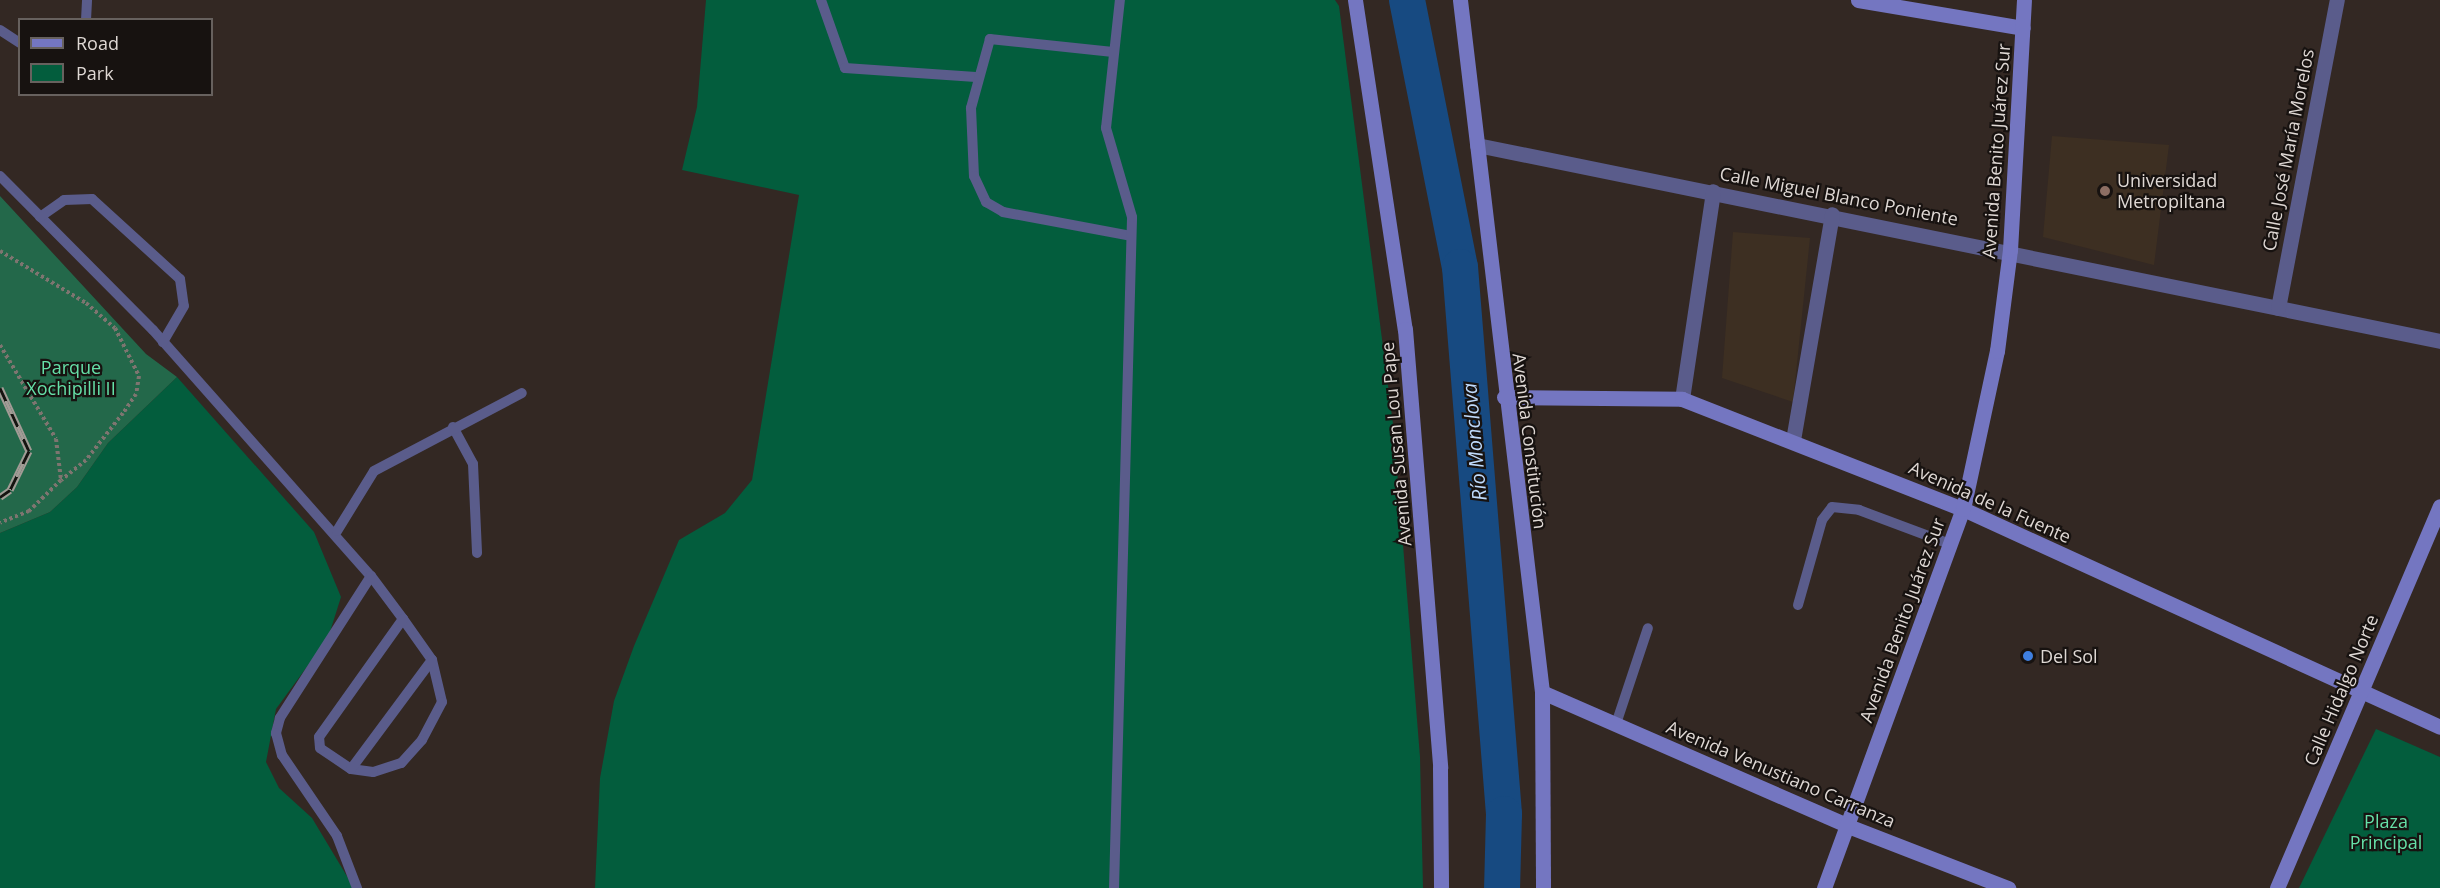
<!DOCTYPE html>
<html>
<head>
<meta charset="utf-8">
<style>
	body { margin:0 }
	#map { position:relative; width:2440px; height:888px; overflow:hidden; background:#332823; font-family:"Open Sans",sans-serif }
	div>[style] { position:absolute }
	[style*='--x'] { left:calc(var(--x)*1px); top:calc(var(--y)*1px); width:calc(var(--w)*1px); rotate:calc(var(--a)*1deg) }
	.education>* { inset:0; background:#3d2f22 }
	.green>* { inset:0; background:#035d3d }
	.forest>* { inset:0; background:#23684a }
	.river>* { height:36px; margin:-18px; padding:0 18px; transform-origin:18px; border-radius:18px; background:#174a81 }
	.path>* { height:4px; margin-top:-2px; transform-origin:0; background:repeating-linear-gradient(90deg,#7e7570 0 3px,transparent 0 6px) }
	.lane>* { height:10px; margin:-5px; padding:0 5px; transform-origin:5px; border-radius:5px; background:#5a5c8b }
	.street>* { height:15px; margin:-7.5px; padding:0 7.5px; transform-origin:7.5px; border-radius:7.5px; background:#5a5c8b }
	.secondary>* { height:15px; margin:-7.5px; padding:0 7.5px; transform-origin:7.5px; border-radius:7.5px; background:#7476c1 }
	.rail>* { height:7px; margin-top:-3.5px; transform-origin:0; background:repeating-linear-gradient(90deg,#171210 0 14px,#a39b96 0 28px); box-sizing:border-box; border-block:2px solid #a39b96 }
	.dots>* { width:16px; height:16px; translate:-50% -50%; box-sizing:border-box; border:3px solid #171210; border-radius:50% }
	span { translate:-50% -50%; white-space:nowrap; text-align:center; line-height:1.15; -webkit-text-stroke:4.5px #171210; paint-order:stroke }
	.street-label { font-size:18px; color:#dfd8d4 }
	.poi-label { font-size:18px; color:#dfd8d4 }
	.left { translate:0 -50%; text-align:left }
	.park-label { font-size:18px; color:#66e0a8 }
	.water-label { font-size:20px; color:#bfdafb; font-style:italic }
	.legend { position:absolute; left:18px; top:18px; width:195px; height:78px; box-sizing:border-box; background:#171210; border:2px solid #67615e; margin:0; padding:8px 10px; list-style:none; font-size:18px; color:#dfd8d4 }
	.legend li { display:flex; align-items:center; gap:12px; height:30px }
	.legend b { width:30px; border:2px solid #67615e }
</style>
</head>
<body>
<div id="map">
	<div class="education">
		<i style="clip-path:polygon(2052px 136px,2169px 145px,2154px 265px,2043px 237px)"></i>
		<i style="clip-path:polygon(1733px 232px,1810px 238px,1793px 402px,1722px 378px)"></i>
	</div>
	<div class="green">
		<i style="clip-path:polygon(706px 0,1335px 0,1339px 6px,1394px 432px,1420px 757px,1423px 888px,595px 888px,600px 778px,614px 701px,634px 646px,679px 540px,725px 513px,752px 480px,799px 195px,682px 170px,697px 107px)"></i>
		<i style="clip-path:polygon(177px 377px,314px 532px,341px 597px,328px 638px,276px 709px,266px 762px,279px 788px,312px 818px,354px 888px,0 888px,0 533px,50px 512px,77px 487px,108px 443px)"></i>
		<i style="clip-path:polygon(2376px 729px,2440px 757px,2440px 888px,2299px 888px)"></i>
	</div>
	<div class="forest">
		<i style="clip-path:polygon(0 196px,146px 354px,177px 377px,108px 443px,77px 487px,50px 512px,0 533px)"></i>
	</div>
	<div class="river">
		<i style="--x:1407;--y:0;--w:272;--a:78.8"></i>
		<i style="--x:1460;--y:267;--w:549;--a:85.4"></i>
		<i style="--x:1504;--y:814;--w:74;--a:91.5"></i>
	</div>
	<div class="path">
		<i style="--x:0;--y:251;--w:100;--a:31.2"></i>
		<i style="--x:86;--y:303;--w:38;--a:41"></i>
		<i style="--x:115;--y:328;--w:54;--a:63.4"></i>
		<i style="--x:139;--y:376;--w:18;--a:99"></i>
		<i style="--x:136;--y:394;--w:23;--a:124"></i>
		<i style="--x:123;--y:413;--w:60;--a:128.2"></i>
		<i style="--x:86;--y:460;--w:32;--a:141"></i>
		<i style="--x:0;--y:345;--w:109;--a:59.2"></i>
		<i style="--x:56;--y:439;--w:41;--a:83"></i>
		<i style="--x:61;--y:480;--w:45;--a:135.9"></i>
		<i style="--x:29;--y:511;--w:31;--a:158"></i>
	</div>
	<div class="lane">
		<i style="--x:821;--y:0;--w:72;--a:70.6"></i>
		<i style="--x:845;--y:68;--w:131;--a:3.9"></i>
		<i style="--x:86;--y:20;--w:20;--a:-87"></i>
		<i style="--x:0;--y:30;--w:24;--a:33"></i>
		<i style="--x:1113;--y:52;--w:124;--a:-174"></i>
		<i style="--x:990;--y:39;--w:72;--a:105.4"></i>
		<i style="--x:971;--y:108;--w:68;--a:87.5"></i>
		<i style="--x:974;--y:176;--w:29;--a:65"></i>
		<i style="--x:986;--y:202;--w:20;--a:30"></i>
		<i style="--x:1003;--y:212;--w:130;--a:10.6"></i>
		<i style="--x:0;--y:176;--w:217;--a:45.2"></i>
		<i style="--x:153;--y:330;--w:329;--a:48.5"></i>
		<i style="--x:371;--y:576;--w:169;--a:122.7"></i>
		<i style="--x:280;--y:718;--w:16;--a:105"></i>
		<i style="--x:276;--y:733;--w:23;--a:75"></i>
		<i style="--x:282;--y:755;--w:98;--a:55.8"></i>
		<i style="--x:337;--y:836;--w:56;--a:69"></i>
		<i style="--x:40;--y:217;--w:29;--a:-35"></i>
		<i style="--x:64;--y:200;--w:28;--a:-2"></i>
		<i style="--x:92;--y:199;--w:119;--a:42.3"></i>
		<i style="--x:180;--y:279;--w:27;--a:82"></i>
		<i style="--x:184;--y:306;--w:42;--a:120.3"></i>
		<i style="--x:453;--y:427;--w:42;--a:61.6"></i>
		<i style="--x:473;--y:464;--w:89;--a:87.4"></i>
		<i style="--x:337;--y:531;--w:70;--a:-58.3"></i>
		<i style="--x:374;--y:471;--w:167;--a:-27.8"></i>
		<i style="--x:371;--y:576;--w:54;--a:53.3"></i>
		<i style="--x:403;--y:619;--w:50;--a:54.7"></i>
		<i style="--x:432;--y:660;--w:43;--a:76.6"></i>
		<i style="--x:442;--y:702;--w:43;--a:117.8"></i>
		<i style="--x:422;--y:740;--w:31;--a:132"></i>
		<i style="--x:401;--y:763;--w:29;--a:162"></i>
		<i style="--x:373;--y:772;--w:22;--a:-172"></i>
		<i style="--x:351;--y:769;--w:37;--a:-146"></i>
		<i style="--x:320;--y:748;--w:11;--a:-95"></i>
		<i style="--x:319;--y:737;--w:145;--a:-54.6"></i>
		<i style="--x:1798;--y:605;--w:88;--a:-74.2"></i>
		<i style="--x:1822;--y:520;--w:16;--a:-52"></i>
		<i style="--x:1832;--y:507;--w:27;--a:6"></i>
		<i style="--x:1859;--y:510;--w:97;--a:20.5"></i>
		<i style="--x:1616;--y:724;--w:101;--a:-71.6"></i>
		<i style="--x:351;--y:769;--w:136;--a:-53.4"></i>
		<i style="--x:1114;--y:888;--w:671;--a:-88.46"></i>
		<i style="--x:1132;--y:217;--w:93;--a:-106.3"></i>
		<i style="--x:1106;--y:128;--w:129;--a:-83.8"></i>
	</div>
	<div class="street">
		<i style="--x:1477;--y:145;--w:983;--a:11.5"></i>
		<i style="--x:2278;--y:308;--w:314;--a:-79.2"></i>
		<i style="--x:1682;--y:399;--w:210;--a:-81.5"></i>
		<i style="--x:1793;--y:440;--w:229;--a:-80.2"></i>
	</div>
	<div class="secondary">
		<i style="--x:1355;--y:0;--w:333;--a:81.4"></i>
		<i style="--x:1405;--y:329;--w:440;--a:85.4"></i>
		<i style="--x:1440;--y:768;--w:120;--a:89.5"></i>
		<i style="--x:1460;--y:0;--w:697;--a:83.24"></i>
		<i style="--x:1542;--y:692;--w:196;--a:89.7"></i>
		<i style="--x:1858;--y:0;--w:167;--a:9.6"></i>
		<i style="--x:1504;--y:397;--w:178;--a:0.6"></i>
		<i style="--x:1682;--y:399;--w:302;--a:21.4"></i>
		<i style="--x:1963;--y:509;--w:524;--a:24.56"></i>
		<i style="--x:1542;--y:692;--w:334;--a:23.6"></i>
		<i style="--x:1848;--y:826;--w:172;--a:21.2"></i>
		<i style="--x:1824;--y:888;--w:404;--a:-69.9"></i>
		<i style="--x:1963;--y:509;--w:162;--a:-77.9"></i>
		<i style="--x:1997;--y:351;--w:102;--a:-82.7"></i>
		<i style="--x:2010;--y:250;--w:250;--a:-86.8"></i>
		<i style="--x:2277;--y:888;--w:415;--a:-66.9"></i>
	</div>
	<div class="rail">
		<i style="--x:0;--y:388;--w:69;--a:65.3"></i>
		<i style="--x:29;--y:451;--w:43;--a:116"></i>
		<i style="--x:10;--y:490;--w:12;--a:145"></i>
	</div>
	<div class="dots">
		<i style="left:2105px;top:191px;background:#8d6e63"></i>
		<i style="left:2028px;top:656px;background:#3f7fe0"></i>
	</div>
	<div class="street-label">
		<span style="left:2288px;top:150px;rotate:-79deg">Calle José María Morelos</span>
		<span style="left:1996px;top:151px;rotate:-86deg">Avenida Benito Juárez Sur</span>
		<span style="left:1839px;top:196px;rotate:11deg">Calle Miguel Blanco Poniente</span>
		<span style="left:1530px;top:441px;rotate:83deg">Avenida Constitución</span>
		<span style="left:1396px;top:444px;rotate:-95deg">Avenida Susan Lou Pape</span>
		<span style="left:1990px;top:502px;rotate:24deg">Avenida de la Fuente</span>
		<span style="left:1902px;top:620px;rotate:-70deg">Avenida Benito Juárez Sur</span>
		<span style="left:2341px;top:690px;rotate:-67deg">Calle Hidalgo Norte</span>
		<span style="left:1781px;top:774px;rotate:23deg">Avenida Venustiano Carranza</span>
	</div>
	<div class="poi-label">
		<span class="left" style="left:2117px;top:191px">Universidad<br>Metropiltana</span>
		<span class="left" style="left:2040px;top:656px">Del Sol</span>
	</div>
	<div class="park-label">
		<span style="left:71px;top:378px">Parque<br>Xochipilli II</span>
		<span style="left:2386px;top:832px">Plaza<br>Principal</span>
	</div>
	<div class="water-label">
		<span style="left:1474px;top:442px;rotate:-95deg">Río Monclova</span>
	</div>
	<ul class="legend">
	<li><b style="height:8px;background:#7476c1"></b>Road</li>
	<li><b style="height:16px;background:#035d3d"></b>Park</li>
	</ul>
</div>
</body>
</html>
